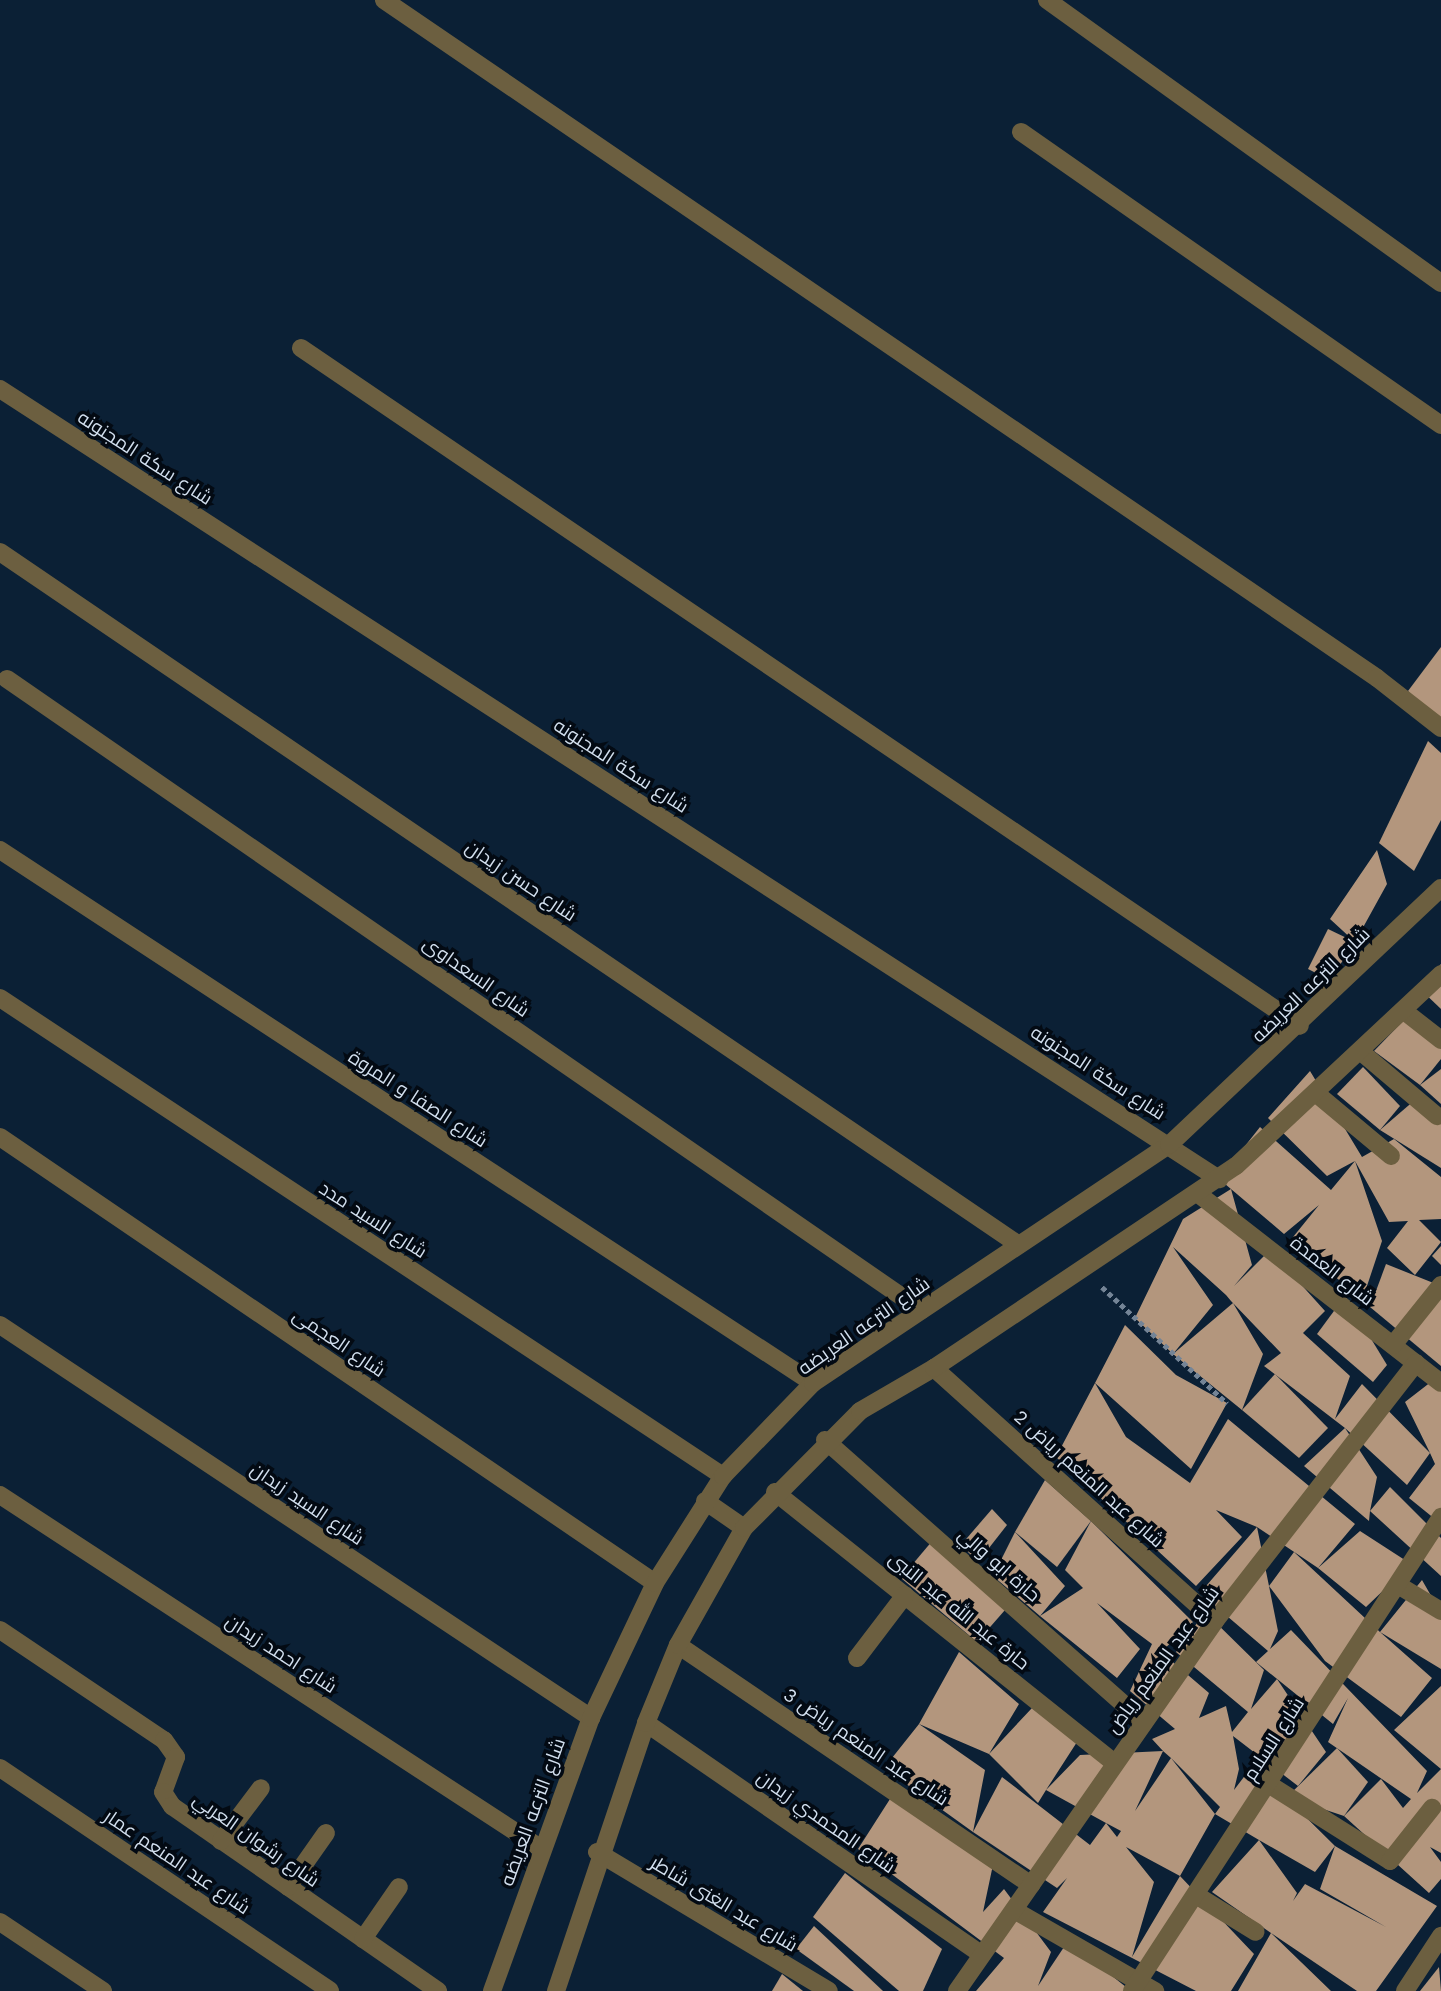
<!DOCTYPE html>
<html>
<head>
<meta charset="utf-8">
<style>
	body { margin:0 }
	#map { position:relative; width:1441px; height:1991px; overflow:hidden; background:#0b2035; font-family:"Work Sans",Cairo,sans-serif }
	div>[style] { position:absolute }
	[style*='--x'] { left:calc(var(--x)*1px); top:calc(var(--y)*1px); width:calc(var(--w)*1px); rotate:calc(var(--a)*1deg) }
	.building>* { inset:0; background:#b3967d }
	.path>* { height:4.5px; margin-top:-2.25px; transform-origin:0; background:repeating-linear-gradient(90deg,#748496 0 5px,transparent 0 8.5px) }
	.minor>* { height:18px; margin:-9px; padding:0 9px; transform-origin:9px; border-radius:9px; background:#6c5f40 }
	span { translate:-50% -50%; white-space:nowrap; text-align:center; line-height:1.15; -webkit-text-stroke:7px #030a13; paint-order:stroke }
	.street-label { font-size:19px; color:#d2dfee }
</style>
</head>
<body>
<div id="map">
	<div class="building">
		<i style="clip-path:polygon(1441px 647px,1441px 722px,1437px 725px,1408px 691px)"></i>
		<i style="clip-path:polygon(1428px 741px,1441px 753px,1441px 820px,1414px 871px,1379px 843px)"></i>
		<i style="clip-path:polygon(1377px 850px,1387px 884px,1355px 942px,1330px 980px,1308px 969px,1328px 929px,1355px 942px,1330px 919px)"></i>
		<i style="clip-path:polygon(1441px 964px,1441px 1009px,1419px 988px)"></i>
		<i style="clip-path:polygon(1404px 1020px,1441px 1047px,1441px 1059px,1420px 1085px,1374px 1051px)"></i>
		<i style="clip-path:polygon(1363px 1067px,1400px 1106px,1380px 1130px,1337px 1094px)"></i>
		<i style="clip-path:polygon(1441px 1069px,1441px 1104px,1420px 1085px)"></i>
		<i style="clip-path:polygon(1310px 1071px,1362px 1157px,1394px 1139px,1441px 1177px,1441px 1219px,1419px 1220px,1441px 1242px,1415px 1275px,1387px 1248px,1408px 1221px,1389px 1222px,1355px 1161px,1382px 1241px,1363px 1298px,1289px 1242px,1319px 1205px,1284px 1234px,1231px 1189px,1252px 1265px,1234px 1286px,1270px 1250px,1325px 1311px,1303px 1333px,1350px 1376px,1335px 1419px,1362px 1384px,1430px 1453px,1405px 1402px,1436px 1378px,1441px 1385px,1441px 1524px,1409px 1498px,1435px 1464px,1430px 1453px,1407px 1485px,1345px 1428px,1377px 1477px,1370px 1511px,1390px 1487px,1441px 1538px,1441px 1576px,1370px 1511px,1369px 1521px,1304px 1466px,1345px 1428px,1264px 1366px,1281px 1353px,1231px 1301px,1226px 1295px,1173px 1247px,1213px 1305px,1173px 1354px,1233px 1303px,1263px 1354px,1242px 1410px,1173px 1354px,1135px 1318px,1183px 1219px,1231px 1189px,1219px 1179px,1260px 1127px,1331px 1190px,1355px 1161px,1327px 1176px,1268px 1118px)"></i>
		<i style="clip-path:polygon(1416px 1099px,1441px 1121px,1441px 1168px,1380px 1130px)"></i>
		<i style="clip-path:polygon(1441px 1246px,1441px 1265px,1432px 1256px)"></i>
		<i style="clip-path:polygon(1386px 1264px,1441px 1286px,1441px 1366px,1370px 1307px)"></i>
		<i style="clip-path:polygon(1345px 1296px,1387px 1365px,1373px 1382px,1317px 1334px)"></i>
		<i style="clip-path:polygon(1125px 1325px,1176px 1375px,1227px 1403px,1191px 1469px,1095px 1383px)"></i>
		<i style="clip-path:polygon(1275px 1374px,1328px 1428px,1299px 1458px,1242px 1410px)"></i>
		<i style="clip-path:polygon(1095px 1383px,1126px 1437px,1190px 1483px,1228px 1419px,1355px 1524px,1318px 1568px,1360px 1531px,1411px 1564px,1366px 1607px,1318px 1568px,1257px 1527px,1269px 1586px,1294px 1552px,1380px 1632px,1422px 1580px,1441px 1613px,1441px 1669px,1380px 1632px,1432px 1678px,1401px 1717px,1325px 1661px,1269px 1586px,1278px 1631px,1270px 1649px,1291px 1630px,1427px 1771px,1417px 1793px,1441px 1769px,1394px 1730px,1441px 1686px,1441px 1853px,1430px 1847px,1441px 1862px,1441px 1879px,1429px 1893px,1344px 1816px,1381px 1779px,1403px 1808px,1411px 1799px,1328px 1742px,1348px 1698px,1333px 1724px,1256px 1662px,1268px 1651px,1200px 1593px,1257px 1527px,1216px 1510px,1242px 1537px,1196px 1586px,1056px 1457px)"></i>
		<i style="clip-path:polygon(1045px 1480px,1091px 1521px,1057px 1567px,1015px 1532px)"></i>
		<i style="clip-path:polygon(992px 1509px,1007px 1525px,978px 1562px,961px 1545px)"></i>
		<i style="clip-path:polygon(evenodd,1091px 1521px,1193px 1622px,1161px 1652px,1209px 1693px,1199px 1718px,1226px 1706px,1232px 1732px,1248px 1712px,1176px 1652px,1205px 1612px,1264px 1670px,1251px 1709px,1277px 1679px,1326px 1752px,1298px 1786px,1233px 1736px,1239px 1769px,1234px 1790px,1253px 1765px,1335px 1846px,1437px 1906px,1376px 1991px,1357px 1991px,1271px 1933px,1331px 1991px,1238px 1991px,1271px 1933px,1212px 1892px,1259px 1840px,1215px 1814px,1220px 1807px,1171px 1758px,1215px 1814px,1180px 1876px,1126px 1847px,1154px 1882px,1132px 1957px,1180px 1876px,1254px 1954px,1231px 1991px,1196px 1991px,1043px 1912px,1067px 1878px,1057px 1888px,973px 1832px,1002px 1777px,1090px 1845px,1106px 1823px,1046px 1790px,1038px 1803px,989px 1754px,919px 1724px,985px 1770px,973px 1832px,884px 1768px,919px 1724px,959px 1652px,1019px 1704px,989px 1754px,1032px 1708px,1077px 1742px,1046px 1790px,1080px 1755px,1163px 1751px,1152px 1739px,1175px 1729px,1130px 1691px,1152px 1644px,1097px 1603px,1140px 1649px,1117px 1678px,1040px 1616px,993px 1576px,1015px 1532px,1065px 1586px,1040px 1616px,1083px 1588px,1065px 1570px,1091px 1521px,1163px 1751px,1171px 1758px,1135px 1811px,1163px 1751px,1091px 1521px,1106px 1823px,1121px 1831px,1117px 1837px,1106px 1823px,1091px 1521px,1259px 1840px,1315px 1872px,1335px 1846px,1320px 1889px,1386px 1927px,1305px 1884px,1293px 1901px,1297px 1893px,1259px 1840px)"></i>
		<i style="clip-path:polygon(933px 1540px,1005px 1610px,977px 1642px,901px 1578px)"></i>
		<i style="clip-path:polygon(1337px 1748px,1368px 1782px,1344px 1816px,1287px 1797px)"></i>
		<i style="clip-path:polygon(890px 1799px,994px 1860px,983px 1912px,1004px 1889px,1051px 1952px,1038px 1986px,1068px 1941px,1131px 1991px,976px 1991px,1004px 1958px,858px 1849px)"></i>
		<i style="clip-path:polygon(845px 1873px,942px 1949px,923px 1991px,899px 1991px,813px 1917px)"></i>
		<i style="clip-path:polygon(814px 1926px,883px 1991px,854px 1991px,796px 1949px)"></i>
		<i style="clip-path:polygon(1439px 1967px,1441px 1991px,1420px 1991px)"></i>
		<i style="clip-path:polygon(782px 1974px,803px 1991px,772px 1991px)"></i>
	</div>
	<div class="path">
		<i style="--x:1102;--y:1287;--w:171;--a:42.9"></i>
	</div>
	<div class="minor">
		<i style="--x:384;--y:0;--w:1202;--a:34.32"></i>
		<i style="--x:1377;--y:678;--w:81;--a:38"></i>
		<i style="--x:1047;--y:0;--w:485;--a:35.7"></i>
		<i style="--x:1021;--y:132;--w:512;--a:34.9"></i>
		<i style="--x:301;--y:348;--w:1207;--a:34.16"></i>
		<i style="--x:0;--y:389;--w:1453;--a:32.95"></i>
		<i style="--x:0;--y:552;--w:1232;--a:34.22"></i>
		<i style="--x:7;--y:679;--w:1111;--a:34.62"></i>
		<i style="--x:0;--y:850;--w:972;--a:33.25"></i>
		<i style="--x:0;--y:998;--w:867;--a:33.47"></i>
		<i style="--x:1404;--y:1011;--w:47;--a:38.1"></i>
		<i style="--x:1360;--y:1051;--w:101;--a:40.2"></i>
		<i style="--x:1318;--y:1095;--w:95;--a:39.9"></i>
		<i style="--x:0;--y:1137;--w:792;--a:34.25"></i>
		<i style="--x:1197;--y:1193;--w:309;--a:37.9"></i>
		<i style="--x:0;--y:1325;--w:710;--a:33.62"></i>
		<i style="--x:1393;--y:1345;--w:77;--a:-51.3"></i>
		<i style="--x:934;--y:1368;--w:378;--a:42"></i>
		<i style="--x:825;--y:1440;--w:426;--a:41.5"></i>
		<i style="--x:775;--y:1492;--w:435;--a:38.6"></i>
		<i style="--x:0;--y:1495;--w:645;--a:33.17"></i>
		<i style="--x:705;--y:1501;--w:47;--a:34.7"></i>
		<i style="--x:1398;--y:1585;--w:50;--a:31.2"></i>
		<i style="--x:0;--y:1630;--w:197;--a:33.9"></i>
		<i style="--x:164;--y:1740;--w:21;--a:55"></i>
		<i style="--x:176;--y:1757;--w:37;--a:110"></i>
		<i style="--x:163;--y:1792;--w:17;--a:57"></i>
		<i style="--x:172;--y:1806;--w:324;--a:34.8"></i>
		<i style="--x:678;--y:1645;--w:427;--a:34.2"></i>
		<i style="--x:857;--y:1658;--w:79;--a:-52.7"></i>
		<i style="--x:646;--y:1723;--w:408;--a:34.6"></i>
		<i style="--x:0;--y:1768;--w:398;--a:34"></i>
		<i style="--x:1270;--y:1785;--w:142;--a:32.3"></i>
		<i style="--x:1390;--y:1861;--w:68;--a:-51.6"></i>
		<i style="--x:221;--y:1841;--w:66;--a:-53"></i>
		<i style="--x:597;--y:1852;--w:270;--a:30.9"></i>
		<i style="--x:288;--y:1887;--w:66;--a:-54.9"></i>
		<i style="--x:1196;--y:1895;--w:70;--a:31.7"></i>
		<i style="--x:1014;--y:1910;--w:163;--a:29.9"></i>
		<i style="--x:0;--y:1922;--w:124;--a:33.8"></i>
		<i style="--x:363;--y:1939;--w:63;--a:-55.3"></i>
		<i style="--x:492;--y:1991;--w:290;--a:-70.1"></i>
		<i style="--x:591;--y:1718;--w:149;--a:-64.6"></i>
		<i style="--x:655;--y:1583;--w:127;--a:-57.6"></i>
		<i style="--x:723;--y:1476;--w:129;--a:-45.9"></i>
		<i style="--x:813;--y:1383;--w:428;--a:-33.8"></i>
		<i style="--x:1169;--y:1145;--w:374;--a:-43.4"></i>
		<i style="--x:556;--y:1991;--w:283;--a:-71.4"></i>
		<i style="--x:646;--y:1723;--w:84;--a:-67.7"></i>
		<i style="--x:678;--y:1645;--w:134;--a:-60.6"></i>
		<i style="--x:744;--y:1528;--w:165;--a:-45.2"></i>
		<i style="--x:860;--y:1411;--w:86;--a:-30.2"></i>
		<i style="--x:934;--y:1368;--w:363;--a:-33.8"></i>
		<i style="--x:1236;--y:1166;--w:281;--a:-43.1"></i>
		<i style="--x:957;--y:1991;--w:451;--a:-55.1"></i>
		<i style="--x:1215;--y:1621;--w:327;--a:-52.1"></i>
		<i style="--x:1132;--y:1991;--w:566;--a:-56.9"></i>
		<i style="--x:1405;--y:1991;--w:66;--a:-56.8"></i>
	</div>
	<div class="street-label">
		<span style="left:145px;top:458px;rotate:33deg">شارع سكة المجنونه</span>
		<span style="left:621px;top:766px;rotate:33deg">شارع سكة المجنونه</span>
		<span style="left:521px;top:881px;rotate:34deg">شارع حسن زيدان</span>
		<span style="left:476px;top:977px;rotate:35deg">شارع السعداوى</span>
		<span style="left:1311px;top:985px;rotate:-44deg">شارع الترعه العريضه</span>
		<span style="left:1098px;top:1073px;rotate:33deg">شارع سكة المجنونه</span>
		<span style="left:418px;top:1099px;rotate:33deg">شارع الصفا و المروة</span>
		<span style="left:373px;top:1220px;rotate:33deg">شارع السيد مدد</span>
		<span style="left:1332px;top:1271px;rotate:38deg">شارع العمدة</span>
		<span style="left:864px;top:1326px;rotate:-35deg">شارع الترعه العريضه</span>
		<span style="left:339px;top:1343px;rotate:34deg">شارع العجمى</span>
		<span style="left:1089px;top:1479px;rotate:42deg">شارع عبد المنعم رياض 2</span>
		<span style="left:307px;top:1504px;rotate:34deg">شارع السيد زيدان</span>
		<span style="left:999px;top:1565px;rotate:41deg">حارة ابو والي</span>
		<span style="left:959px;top:1611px;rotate:39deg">حارة عبد الله عبد النبى</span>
		<span style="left:281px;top:1654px;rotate:33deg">شارع احمد زيدان</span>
		<span style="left:1163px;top:1660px;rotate:-54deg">شارع عبد المنعم رياض</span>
		<span style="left:1274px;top:1739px;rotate:-57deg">شارع السلام</span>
		<span style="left:866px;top:1747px;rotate:34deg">شارع عبد المنعم رياض 3</span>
		<span style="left:533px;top:1812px;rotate:-70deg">شارع الترعه العريضه</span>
		<span style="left:826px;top:1822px;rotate:35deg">شارع المحمدي زيدان</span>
		<span style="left:256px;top:1840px;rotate:35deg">شارع رشوان العربي</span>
		<span style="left:177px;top:1862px;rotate:34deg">شارع عبد المنعم عمار</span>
		<span style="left:724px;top:1904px;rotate:31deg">شارع عبد الغنى شاطر</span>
	</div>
</div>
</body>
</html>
